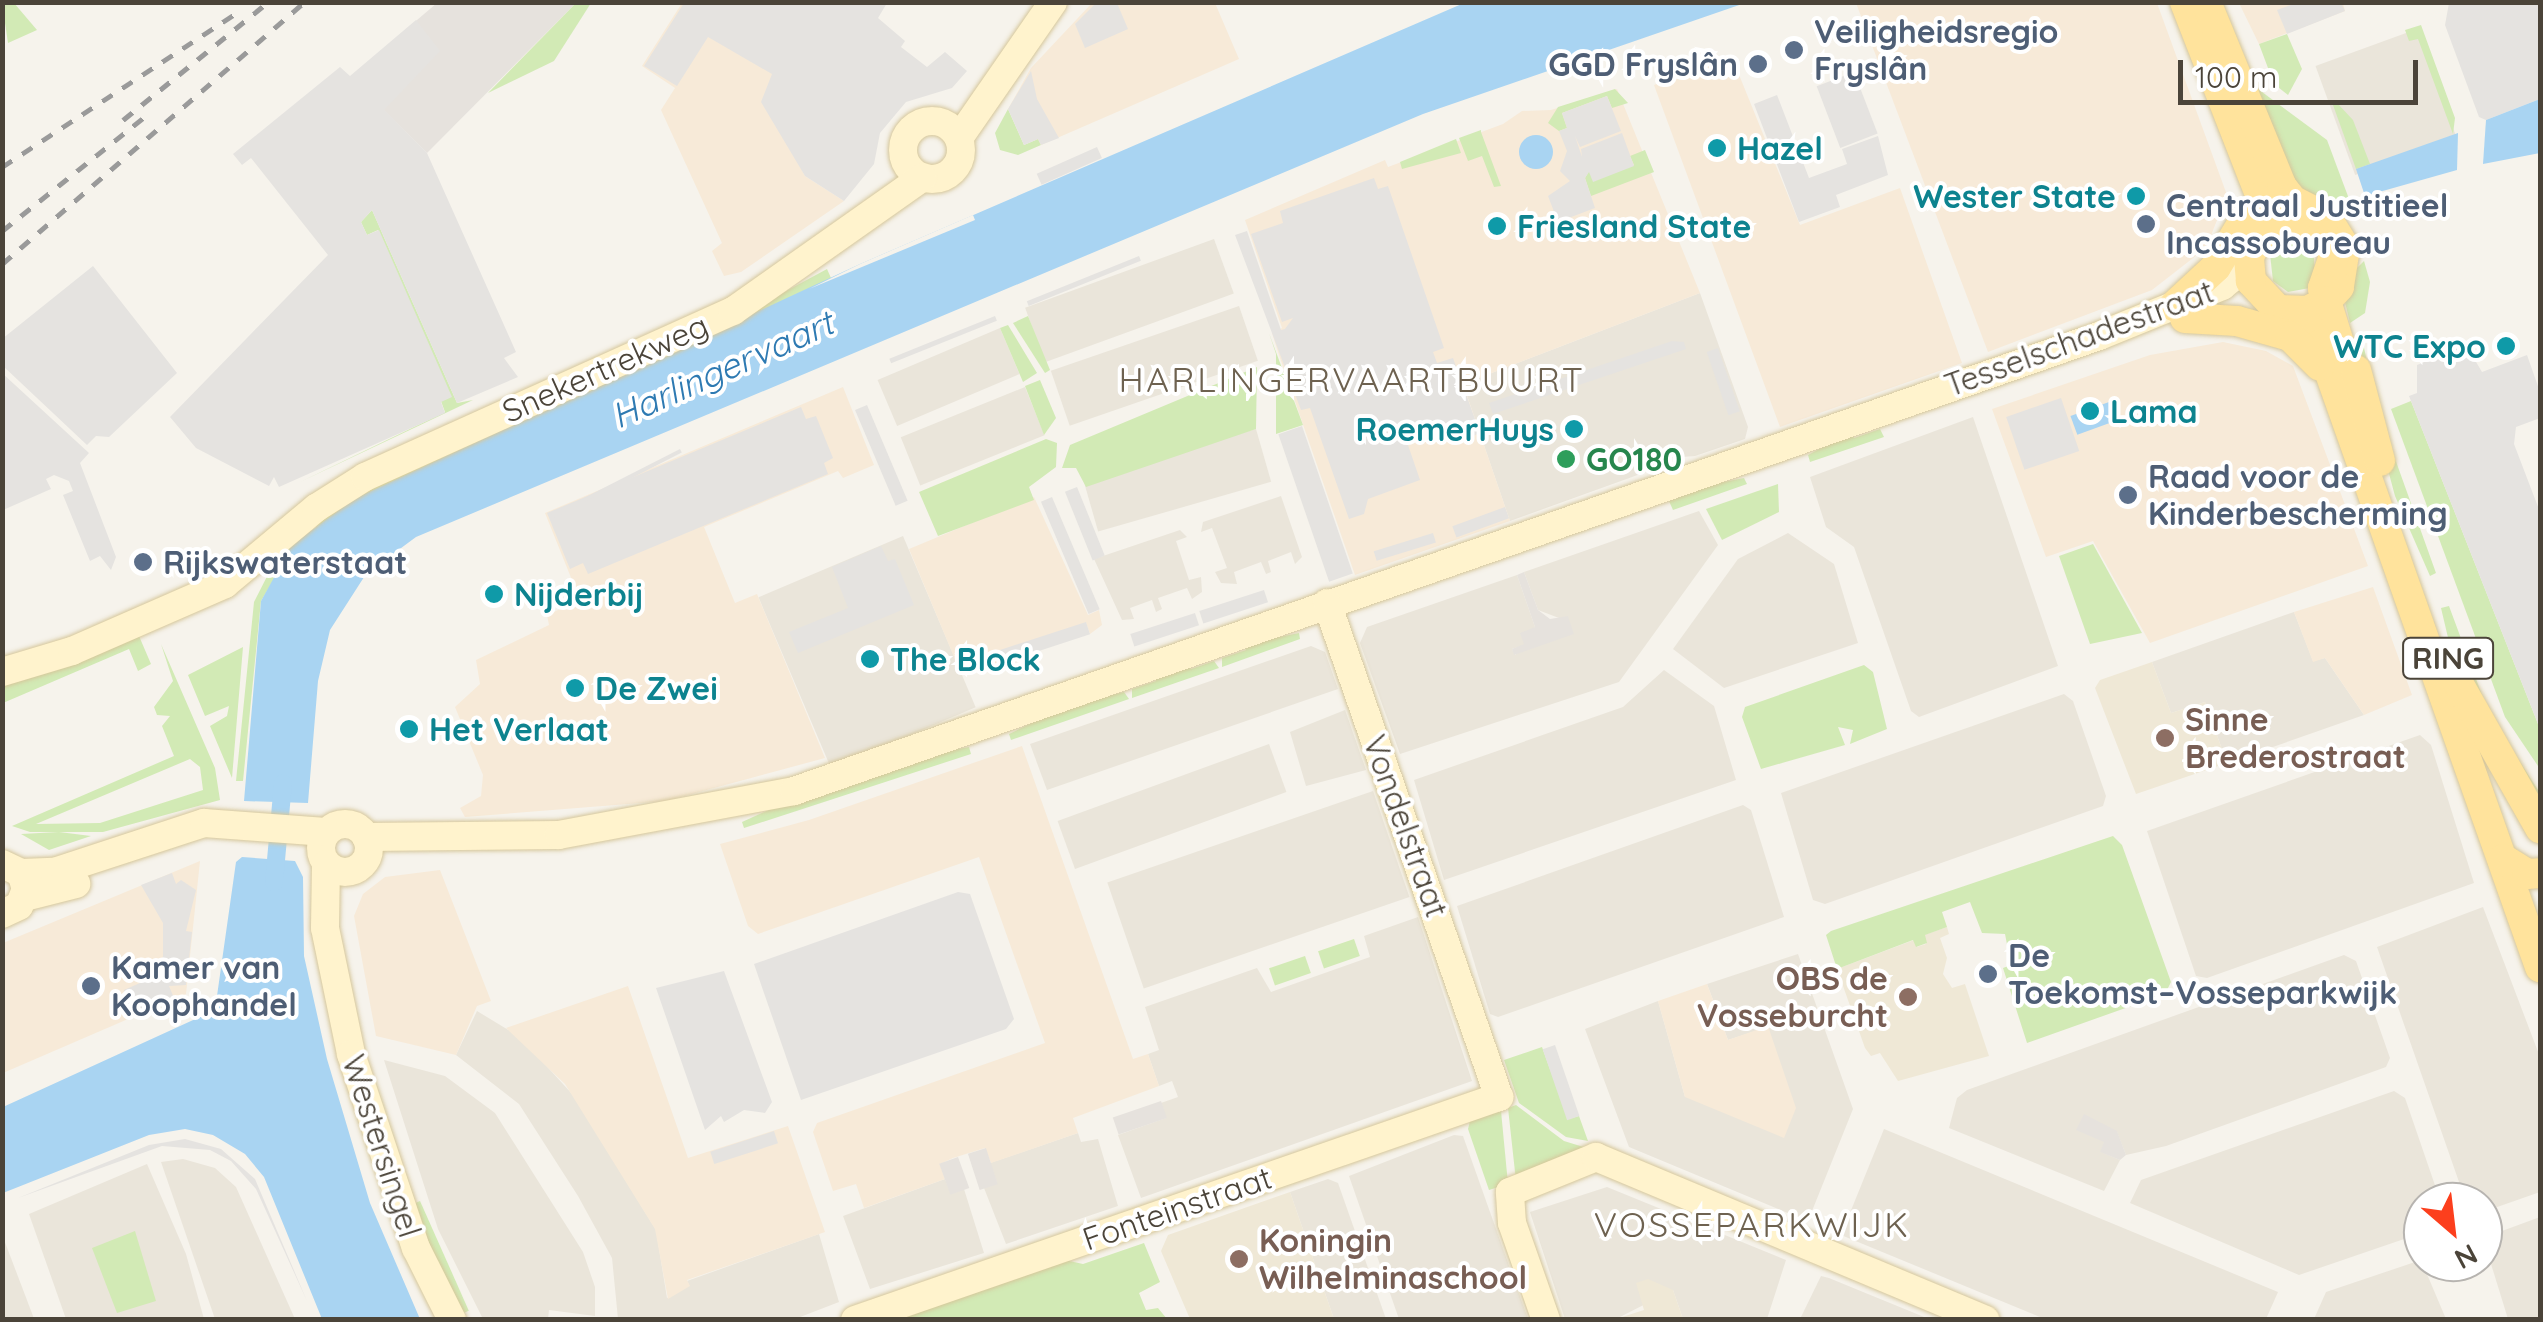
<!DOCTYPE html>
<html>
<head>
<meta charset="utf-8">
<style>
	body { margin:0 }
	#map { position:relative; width:2543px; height:1322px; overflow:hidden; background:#f6f3ec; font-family:Quicksand,sans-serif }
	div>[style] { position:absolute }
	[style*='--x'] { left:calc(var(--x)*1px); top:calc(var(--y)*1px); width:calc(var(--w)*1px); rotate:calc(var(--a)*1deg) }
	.residential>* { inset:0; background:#eae5da; transform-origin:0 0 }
	.commercial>* { inset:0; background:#f7ead8 }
	.industrial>* { inset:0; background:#e6e2dd; transform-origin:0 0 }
	.education>* { inset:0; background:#efe8d6 }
	.green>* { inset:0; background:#d2eab5; transform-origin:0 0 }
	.parking>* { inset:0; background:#e5e3e0; transform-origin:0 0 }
	.water>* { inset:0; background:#a9d4f2; transform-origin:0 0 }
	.round { border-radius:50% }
	.pier>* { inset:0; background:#f6f3ec }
	.canal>* { height:18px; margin:-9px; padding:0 9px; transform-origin:9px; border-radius:9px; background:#a9d4f2 }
	.roads { filter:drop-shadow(0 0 2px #d6c79b) drop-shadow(0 0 2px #d6c79b) }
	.secondary>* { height:28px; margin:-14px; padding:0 14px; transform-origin:14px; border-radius:14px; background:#fff3cd }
	.secondary>.ring { margin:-14px; padding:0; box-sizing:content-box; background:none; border:28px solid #fff3cd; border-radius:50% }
	.primary>* { height:30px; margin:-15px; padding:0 15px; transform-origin:15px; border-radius:15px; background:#ffe39c }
	.rail>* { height:5px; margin-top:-2.5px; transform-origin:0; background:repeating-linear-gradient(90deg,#9a9a9a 0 12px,transparent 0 24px) }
	.dots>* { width:28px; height:28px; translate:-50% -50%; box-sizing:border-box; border:5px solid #fff; border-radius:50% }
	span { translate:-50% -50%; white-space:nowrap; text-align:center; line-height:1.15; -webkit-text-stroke:8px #fff; paint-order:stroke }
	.shield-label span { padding:2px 8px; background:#fff; border:2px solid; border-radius:8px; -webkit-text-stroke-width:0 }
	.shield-label { font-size:30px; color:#4b4439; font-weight:700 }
	.service-label { font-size:32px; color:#4e5e75; font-weight:700 }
	.left { translate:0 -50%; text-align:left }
	.right { translate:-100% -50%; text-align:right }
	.culture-label { font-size:32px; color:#0d838f; font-weight:700 }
	.street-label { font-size:32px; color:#4b4439 }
	.leisure-label { font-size:32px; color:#27864d; font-weight:700 }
	.education-label { font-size:32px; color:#785e54; font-weight:700 }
	.water-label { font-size:35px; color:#2e7ab2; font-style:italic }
	.neighbourhood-label { font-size:35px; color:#6e6250; letter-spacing:2.5px }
	.frame { position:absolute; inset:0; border:5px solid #4b4439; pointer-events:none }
	.north { position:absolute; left:2403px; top:1182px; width:100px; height:100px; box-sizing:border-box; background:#fff; border:2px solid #b7b4b0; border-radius:50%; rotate:152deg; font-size:28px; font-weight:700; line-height:40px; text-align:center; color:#4b4439 }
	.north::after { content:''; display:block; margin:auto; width:35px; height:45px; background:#fc3f1d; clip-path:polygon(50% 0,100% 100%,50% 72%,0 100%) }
	.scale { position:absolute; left:2178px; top:60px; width:240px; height:45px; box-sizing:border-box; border:5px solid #4b4439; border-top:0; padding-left:12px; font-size:30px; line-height:35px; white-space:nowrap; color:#4b4439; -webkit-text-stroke:8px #fff; paint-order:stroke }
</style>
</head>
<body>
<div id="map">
	<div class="residential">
		<i style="left:2417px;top:29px;width:116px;height:108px;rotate:70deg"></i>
		<i style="left:1214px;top:239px;width:58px;height:201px;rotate:70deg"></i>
		<i style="clip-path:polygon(1700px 293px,1748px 427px,1745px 439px,1695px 456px,1655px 459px,1657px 468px,1510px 521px,1463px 384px)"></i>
		<i style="left:1239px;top:306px;width:58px;height:199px;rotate:71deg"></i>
		<i style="left:1000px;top:328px;width:50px;height:133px;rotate:67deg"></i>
		<i style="left:1025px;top:387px;width:52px;height:134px;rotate:68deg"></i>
		<i style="clip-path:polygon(1973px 417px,2058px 666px,1919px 717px,1911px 711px,1854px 547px,1826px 527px,1810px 477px)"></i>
		<i style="left:1256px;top:429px;width:55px;height:180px;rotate:74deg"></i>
		<i style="clip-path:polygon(1281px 496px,1302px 557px,1295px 564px,1291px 552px,1268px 561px,1271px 572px,1266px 574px,1261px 562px,1234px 572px,1237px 584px,1221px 583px,1215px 572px,1227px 568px,1212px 528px,1201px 532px,1203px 522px)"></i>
		<i style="clip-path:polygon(1699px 511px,1718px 545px,1619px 682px,1400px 754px,1360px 643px,1367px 627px,1517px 575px,1535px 627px,1524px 645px,1512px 649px,1515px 655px,1559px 618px,1538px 610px,1524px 572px)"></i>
		<i style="clip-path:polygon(1180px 530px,1187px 537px,1176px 541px,1189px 580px,1201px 577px,1202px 592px,1192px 599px,1187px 588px,1158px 598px,1162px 609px,1156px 612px,1152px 600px,1130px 608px,1134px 619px,1122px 620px,1094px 559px)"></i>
		<i style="clip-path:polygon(1788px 533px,1834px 564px,1858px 643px,1724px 688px,1673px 649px,1738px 559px)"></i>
		<i style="left:903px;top:536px;width:186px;height:157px;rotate:67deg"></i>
		<i style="clip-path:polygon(2294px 612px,2313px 661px,2325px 658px,2364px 715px,2227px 763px,2205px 702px,2171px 713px,2152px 662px)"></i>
		<i style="clip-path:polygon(1311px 646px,1325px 652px,1338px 689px,1047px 790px,1030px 744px)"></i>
		<i style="clip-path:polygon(1664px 670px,1714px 706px,1736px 780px,1444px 880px,1414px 780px,1623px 707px)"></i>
		<i style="clip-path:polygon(2064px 694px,2073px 701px,2106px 796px,2103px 806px,1825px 904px,1813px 900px,1781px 793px)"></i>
		<i style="clip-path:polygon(1345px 710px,1366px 770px,1306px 786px,1290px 732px)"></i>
		<i style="clip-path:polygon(2420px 735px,2431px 745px,2474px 883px,2207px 978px,2196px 976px,2147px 831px)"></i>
		<i style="left:1269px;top:744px;width:51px;height:225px;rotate:70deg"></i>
		<i style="left:1373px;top:791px;width:112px;height:281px;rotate:71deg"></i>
		<i style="clip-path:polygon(1743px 805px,1751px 810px,1784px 917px,1498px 1017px,1490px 1014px,1457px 906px)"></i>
		<i style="clip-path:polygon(2483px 907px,2540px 1057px,2540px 1192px,2483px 1212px,2483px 1202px,2466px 1202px,2377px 947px)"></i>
		<i style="clip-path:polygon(1418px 917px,1472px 1081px,1141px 1198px,1118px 1135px,1166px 1118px,1161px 1103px,1178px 1097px,1172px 1081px,1159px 1086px,1148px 1054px,1159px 1050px,1145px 1007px,1257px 968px,1271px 992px,1370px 957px,1364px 936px)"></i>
		<i style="clip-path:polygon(1798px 954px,1853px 1109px,1810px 1216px,1802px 1219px,1629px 1147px,1585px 1029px,1658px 1001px,1685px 1097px,1768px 1027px,1728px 1040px,1707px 984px)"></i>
		<i style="clip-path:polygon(2344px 955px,2356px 961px,2390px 1058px,2386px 1067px,2166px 1146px,2126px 1155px,2117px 1132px,2101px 1152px,2120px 1160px,2104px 1191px,1949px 1128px,1957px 1098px,1967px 1090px)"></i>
		<i style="clip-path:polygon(477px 1011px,520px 1037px,573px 1095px,656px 1230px,667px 1298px,689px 1285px,687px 1281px,819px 1234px,839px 1302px,795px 1319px,618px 1319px,612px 1258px,578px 1196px,519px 1104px,456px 1055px)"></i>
		<i style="clip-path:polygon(384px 1060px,445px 1076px,495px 1113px,583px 1252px,595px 1287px,595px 1316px,549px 1310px,548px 1319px,483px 1319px,438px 1229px)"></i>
		<i style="clip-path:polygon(2394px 1091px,2405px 1098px,2438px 1194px,2435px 1202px,2409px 1213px,2410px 1237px,2299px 1275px,2130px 1203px,2141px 1180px)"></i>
		<i style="clip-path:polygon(1884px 1129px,2278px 1292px,2266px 1319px,2045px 1319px,1841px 1235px)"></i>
		<i style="clip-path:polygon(1078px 1133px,1081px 1142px,1098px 1139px,1118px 1206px,1006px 1244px,984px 1188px,997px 1183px,990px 1163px)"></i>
		<i style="clip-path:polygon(1454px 1135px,1463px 1136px,1528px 1319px,1399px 1319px,1349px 1176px)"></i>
		<i style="clip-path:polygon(183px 1159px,215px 1168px,236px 1187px,295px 1319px,215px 1319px,161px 1162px)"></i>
		<i style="clip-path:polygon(147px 1164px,186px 1254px,204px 1319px,66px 1319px,29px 1214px)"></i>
		<i style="clip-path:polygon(945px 1179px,951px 1194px,964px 1189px,984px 1253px,870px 1289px,843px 1216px)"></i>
		<i style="clip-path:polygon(1328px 1179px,1338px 1183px,1386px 1319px,1334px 1319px,1290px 1192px)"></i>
		<i style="clip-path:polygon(1607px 1187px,1786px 1260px,1767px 1319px,1683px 1319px,1673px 1290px,1616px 1319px,1565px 1319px,1530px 1212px)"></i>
		<i style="clip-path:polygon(2540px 1217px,2540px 1319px,2508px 1319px,2483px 1238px)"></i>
		<i style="clip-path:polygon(3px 1237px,33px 1316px,34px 1319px,3px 1319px)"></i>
		<i style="clip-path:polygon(2421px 1260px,2446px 1319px,2314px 1319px,2326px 1292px)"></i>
		<i style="clip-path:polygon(1821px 1276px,1829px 1278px,1929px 1319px,1800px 1319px)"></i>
	</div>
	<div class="commercial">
		<i style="clip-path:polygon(682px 3px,843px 3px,782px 133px,805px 176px,844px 201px,741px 272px,724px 276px,712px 251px,722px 243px,661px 110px,675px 88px,642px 66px)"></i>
		<i style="clip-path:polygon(1092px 3px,1215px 3px,1239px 59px,1041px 145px,1008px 109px,1031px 68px)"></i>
		<i style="clip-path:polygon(1856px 3px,2157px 3px,2227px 195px,2206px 248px,2152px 290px,1988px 352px)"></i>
		<i style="clip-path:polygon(2239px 3px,2343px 3px,2345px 11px,2259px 44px)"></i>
		<i style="clip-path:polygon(1731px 55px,1800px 225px,1900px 188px,1962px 363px,1780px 427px,1654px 85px)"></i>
		<i style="clip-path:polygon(1617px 89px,1700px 293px,1463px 384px,1510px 521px,1355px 575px,1279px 355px,1272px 333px,1282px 328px,1245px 220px,1385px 160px,1388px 167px,1503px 124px,1522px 111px,1551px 110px)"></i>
		<i style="clip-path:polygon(2223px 342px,2266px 351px,2293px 366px,2368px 566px,2150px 643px,2093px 541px,2046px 557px,1992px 409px,2150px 355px)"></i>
		<i style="clip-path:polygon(843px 387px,874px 465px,843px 478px,838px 471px,704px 527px,735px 603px,757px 594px,825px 758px,666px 801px,465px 817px,460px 808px,481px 796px,483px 775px,455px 707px,480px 684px,476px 660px,549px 625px,547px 615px,580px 600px,545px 513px)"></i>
		<i style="clip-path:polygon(1034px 497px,1088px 615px,1099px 610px,1102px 625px,1090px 634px,1086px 623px,999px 653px,998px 666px,986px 658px,959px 669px,909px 549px)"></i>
		<i style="clip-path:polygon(2373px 587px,2412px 695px,2364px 715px,2325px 658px,2313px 662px,2294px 612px)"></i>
		<i style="clip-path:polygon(1022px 746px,1133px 1059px,1148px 1054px,1159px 1086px,1073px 1118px,1078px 1133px,991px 1163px,985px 1148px,953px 1158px,940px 1164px,945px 1179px,864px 1208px,856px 1184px,833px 1191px,813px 1132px,817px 1123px,1045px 1043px,979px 857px,758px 934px,748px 926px,720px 844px,809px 820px)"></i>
		<i style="clip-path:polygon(200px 861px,186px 994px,3px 1073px,3px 943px)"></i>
		<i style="clip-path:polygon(440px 870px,491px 1001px,477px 1006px,456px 1055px,376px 1036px,354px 916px,363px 894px,385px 877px)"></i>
		<i style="clip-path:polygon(1707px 984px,1728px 1040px,1768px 1026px,1796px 1108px,1784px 1138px,1685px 1097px,1658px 1001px)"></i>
		<i style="clip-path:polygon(628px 986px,688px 1158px,788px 1126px,825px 1232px,687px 1280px,690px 1286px,668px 1299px,655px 1229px,565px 1084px,506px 1028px)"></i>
	</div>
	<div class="industrial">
		<i style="clip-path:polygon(437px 3px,576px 3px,427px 153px,350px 77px)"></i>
		<i style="clip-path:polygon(1524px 572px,1538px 610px,1550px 619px,1568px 616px,1574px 634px,1514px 655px,1512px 649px,1524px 644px,1520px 633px,1535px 627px,1517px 575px)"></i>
		<i style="left:1161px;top:1101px;width:18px;height:51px;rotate:71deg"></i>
		<i style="clip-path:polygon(2084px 1114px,2117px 1131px,2126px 1155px,2120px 1160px,2100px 1152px,2104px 1142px,2076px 1130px)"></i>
		<i style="left:986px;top:1148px;width:38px;height:19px;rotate:72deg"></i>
		<i style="left:958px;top:1157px;width:33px;height:20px;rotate:70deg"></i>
	</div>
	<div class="education">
		<i style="clip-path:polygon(2152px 662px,2171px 713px,2205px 702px,2227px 763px,2136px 794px,2095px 688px,2100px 680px)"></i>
		<i style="clip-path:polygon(1947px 927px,1949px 934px,1940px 938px,1947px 958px,1943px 974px,1952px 988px,1965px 984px,1989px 1056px,1898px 1081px,1880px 1053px,1871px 1056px,1865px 1048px,1837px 969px,1914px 940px,1917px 947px,1926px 944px,1924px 935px)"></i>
		<i style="clip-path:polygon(1290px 1192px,1334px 1319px,1190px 1319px,1161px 1251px,1168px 1235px)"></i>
		<i style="clip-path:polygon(1648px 1279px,1673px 1290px,1683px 1319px,1616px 1319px,1644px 1310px,1636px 1283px)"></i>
	</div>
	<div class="green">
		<i style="clip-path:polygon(2px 3px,14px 3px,37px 30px,8px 43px)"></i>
		<i style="clip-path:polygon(576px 3px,591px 3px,554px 61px,488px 93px)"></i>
		<i style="clip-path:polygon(2421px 25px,2455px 118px,2453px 134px,2418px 39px,2409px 41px,2405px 30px)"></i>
		<i style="clip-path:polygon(2287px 34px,2302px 69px,2288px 95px,2274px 84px,2259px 44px)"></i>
		<i style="clip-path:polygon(2250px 83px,2327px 140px,2355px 215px,2337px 214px,2300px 195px)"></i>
		<i style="clip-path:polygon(1615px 89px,1628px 103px,1612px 108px,1607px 96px,1562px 113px,1567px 128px,1559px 131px,1548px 123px,1558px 107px)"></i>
		<i style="clip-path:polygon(2338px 104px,2353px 120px,2370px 164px,2356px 169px,2333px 105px)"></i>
		<i style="clip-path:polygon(1008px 109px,1024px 145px,1038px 139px,1041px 145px,1018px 155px,1000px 150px,995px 133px)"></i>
		<i style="clip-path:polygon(1481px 130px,1481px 132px,1501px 186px,1494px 187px,1482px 156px,1468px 161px,1459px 138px)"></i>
		<i style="clip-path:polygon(1456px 139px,1461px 153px,1402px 169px,1400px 162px)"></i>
		<i style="clip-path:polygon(1645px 150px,1654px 172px,1591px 196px,1585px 178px,1589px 171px,1634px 165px,1630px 156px)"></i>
		<i style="clip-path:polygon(372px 210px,457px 403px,473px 400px,298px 483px,445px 412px,378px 230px,367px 235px,361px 222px)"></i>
		<i style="clip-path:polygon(2301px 239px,2314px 256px,2315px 287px,2288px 292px,2273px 281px,2270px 254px,2281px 241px)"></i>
		<i style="clip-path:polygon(2364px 261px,2370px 282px,2365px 313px,2350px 323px,2345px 302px,2353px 272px)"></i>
		<i style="clip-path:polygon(827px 269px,831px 278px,730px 329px,301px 534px,261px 601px,243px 781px,236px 781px,254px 602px,280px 551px,315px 513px,727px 323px)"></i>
		<i style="clip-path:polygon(1028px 316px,1050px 370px,1045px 373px,1013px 323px)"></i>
		<i style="clip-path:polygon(1008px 325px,1037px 373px,1023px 382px,1000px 328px)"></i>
		<i style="clip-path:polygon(1269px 333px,1303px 425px,1276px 434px,1276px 354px)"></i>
		<i style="clip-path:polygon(2353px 339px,2362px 339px,2379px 414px,2436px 573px,2430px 576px,2395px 496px)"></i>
		<i style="clip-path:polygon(1257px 367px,1256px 429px,1086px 487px,1076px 468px,1062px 468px,1070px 445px)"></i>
		<i style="clip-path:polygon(1040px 380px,1056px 418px,1044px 435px,1025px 386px)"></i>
		<i style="clip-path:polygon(2411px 401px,2540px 729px,2540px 769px,2505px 717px,2391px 409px)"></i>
		<i style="clip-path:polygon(1880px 429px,1884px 437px,1810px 462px,1808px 455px,1851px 432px,1854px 438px)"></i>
		<i style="clip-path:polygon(1046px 439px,1057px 443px,1056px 467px,1029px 487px,1034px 500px,938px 536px,919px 492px)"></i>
		<i style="clip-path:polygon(1744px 478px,1747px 484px,1673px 510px,1669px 501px,1688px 494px,1687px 489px)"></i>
		<i style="clip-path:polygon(1778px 484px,1779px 512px,1722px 540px,1706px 509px)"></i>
		<i style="clip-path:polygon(2093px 544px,2142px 633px,2090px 644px,2059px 556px)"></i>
		<i style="clip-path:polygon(2449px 606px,2489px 714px,2540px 793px,2540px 814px,2454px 663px,2441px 608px)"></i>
		<i style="clip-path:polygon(1299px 633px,1300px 639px,1222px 667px,1222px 658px,1246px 650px,1244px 644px)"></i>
		<i style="clip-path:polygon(139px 636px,151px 664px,138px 671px,129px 649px,3px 703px,3px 676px)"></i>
		<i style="clip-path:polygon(evenodd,161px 644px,215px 768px,220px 800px,103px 832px,30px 832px,12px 826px,174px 756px,162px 726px,170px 716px,157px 715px,154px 707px,173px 681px,161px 644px,190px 759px,200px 767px,203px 790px,100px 823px,36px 824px,190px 759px)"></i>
		<i style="clip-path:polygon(243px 647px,232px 778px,210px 726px,227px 716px,229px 706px,205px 716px,188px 675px)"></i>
		<i style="clip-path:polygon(1188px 663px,1191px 669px,1214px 661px,1219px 668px,1132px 698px,1132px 689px,1156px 681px,1154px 675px)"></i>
		<i style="clip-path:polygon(1864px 665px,1873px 672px,1887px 729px,1850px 744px,1853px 730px,1838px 727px,1845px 745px,1761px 769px,1742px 717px,1745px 707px)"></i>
		<i style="clip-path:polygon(1124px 692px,1129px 699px,1011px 740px,1009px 734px,1067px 706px)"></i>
		<i style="clip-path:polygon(969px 747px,971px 754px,744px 828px,742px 822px,773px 808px,924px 755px)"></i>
		<i style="clip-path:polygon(59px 832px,91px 836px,49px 850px,21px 834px)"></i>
		<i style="clip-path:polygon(2113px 836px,2122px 845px,2171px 982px,2165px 994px,2027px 1043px,2003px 968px,2011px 965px,2005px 934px,1982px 933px,1970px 902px,1942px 912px,1947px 927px,1925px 935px,1927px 943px,1916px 947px,1913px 940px,1837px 969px,1826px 935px,1831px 931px)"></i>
		<i style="left:1354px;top:939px;width:18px;height:38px;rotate:71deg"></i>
		<i style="left:1305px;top:956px;width:18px;height:38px;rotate:71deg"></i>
		<i style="clip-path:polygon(1542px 1047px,1568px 1119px,1579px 1116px,1588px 1141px,1566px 1137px,1519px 1103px,1504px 1060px)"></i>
		<i style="clip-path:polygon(1516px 1105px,1564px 1141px,1590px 1149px,1516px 1181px,1508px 1108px)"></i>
		<i style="clip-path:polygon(1501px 1111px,1508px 1184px,1489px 1190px,1468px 1129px,1470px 1121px)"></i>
		<i style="left:420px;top:1201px;width:120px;height:11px;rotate:66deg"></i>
		<i style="clip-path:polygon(135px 1231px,156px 1301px,117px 1313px,92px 1248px)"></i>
		<i style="clip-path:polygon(1144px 1243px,1160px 1282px,1139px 1293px,1146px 1310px,1158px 1308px,1167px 1319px,896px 1320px,1065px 1260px,1083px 1264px)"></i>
	</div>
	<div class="parking">
		<i style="clip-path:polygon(2341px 2px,2345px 11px,2287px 34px,2277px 10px,2296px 3px)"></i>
		<i style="clip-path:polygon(887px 3px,878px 18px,905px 41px,901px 47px,927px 67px,945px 52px,967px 71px,952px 88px,906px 102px,880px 133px,874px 164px,844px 201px,805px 176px,761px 102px,772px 74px,708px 37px,677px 86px,644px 66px,684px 3px)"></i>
		<i style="clip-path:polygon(1096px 3px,1117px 3px,1128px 29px,1085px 48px,1075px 24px)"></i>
		<i style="clip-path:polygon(2449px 3px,2540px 3px,2540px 99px,2486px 120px,2479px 117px,2445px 25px)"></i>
		<i style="clip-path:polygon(416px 20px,440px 51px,384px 110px,427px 153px,516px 352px,504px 358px,518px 377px,457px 403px,372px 210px,361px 222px,367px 235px,379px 230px,452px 397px,441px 402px,445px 413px,279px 487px,274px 477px,269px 486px,196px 448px,170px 417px,328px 255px,251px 158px,242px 165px,233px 154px,340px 67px,350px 76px)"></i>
		<i style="clip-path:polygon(1031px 71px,1037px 99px,1059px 138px,1041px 145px,1038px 139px,1024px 145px,1008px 109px)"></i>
		<i style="left:1854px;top:72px;width:66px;height:40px;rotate:69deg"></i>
		<i style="clip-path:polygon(1777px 95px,1809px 178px,1847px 164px,1842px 149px,1878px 136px,1888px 175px,1836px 195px,1840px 207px,1799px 222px,1754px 104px)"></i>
		<i style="clip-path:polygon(1607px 96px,1621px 131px,1580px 147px,1575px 136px,1582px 157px,1581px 149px,1622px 133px,1634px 166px,1593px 182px,1589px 172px,1585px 178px,1595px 208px,1558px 222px,1548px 196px,1570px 181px,1560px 171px,1567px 151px,1559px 131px,1567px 128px,1562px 113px)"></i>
		<i style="left:1097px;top:147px;width:12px;height:66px;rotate:66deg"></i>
		<i style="clip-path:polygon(1374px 178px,1378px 189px,1388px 186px,1444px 348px,1433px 352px,1437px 363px,1453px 358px,1480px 433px,1468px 438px,1463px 426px,1408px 445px,1420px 480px,1368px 499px,1364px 514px,1349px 519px,1310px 408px,1301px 410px,1235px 235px,1247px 231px,1281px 330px,1285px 329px,1293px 318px,1282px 322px,1251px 234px,1283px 223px,1280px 211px)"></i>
		<i style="left:1139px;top:256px;width:5px;height:121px;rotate:68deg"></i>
		<i style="clip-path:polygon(93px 266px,177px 373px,109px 437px,96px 436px,87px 445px,3px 366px,2px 339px)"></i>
		<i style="left:995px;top:316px;width:5px;height:114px;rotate:68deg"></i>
		<i style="clip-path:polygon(1672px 341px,1684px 342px,1686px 349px,1493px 414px,1489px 403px)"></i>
		<i style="clip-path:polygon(2466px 345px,2482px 372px,2527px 355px,2540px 392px,2540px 418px,2516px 427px,2514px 444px,2540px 512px,2540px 729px,2409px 396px,2417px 393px,2417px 365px)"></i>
		<i style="left:1718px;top:348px;width:67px;height:12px;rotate:71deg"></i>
		<i style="clip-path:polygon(2px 373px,89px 453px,80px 463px,116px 557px,111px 570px,100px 556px,90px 561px,63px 495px,73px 491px,69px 481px,54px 475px,46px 479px,51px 489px,3px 510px)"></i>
		<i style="left:2061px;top:398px;width:56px;height:58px;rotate:71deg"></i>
		<i style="left:867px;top:405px;width:104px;height:13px;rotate:67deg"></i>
		<i style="clip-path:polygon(801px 407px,806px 419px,816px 416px,833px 458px,824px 463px,828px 474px,588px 574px,583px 563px,570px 569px,547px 513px)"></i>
		<i style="left:1302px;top:426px;width:156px;height:25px;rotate:71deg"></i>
		<i style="left:680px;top:449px;width:4px;height:145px;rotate:63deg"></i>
		<i style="left:1077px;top:487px;width:74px;height:13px;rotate:68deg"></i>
		<i style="left:1052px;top:497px;width:122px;height:12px;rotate:67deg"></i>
		<i style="left:1505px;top:507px;width:12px;height:56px;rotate:70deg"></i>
		<i style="left:1433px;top:533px;width:10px;height:62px;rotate:73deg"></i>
		<i style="clip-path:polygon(881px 546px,888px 561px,895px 559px,914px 605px,798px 653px,789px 632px,848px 608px,832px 567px)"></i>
		<i style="left:1264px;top:590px;width:13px;height:68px;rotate:72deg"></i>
		<i style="left:1195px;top:613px;width:13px;height:68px;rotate:72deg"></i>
		<i style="left:1086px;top:622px;width:13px;height:92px;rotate:72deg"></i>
		<i style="clip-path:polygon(172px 873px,176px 884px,181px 880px,196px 890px,186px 931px,192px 932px,186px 985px,169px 986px,174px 998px,128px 1018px,124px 990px,156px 976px,163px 956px,163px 923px,141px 885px)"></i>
		<i style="clip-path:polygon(958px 892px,970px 894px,1014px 1019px,1006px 1029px,801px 1100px,754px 964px)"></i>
		<i style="clip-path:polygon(724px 971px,772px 1102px,765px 1113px,744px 1110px,724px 1122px,721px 1116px,705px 1130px,656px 988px)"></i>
		<i style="left:1555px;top:1045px;width:75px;height:13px;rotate:71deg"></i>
		<i style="left:774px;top:1131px;width:13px;height:67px;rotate:72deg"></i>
		<i style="clip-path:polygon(185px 1139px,221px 1149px,255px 1179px,307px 1301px,256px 1189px,231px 1161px,210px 1150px,162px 1146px,18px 1198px,149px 1145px)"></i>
	</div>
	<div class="water">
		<i style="clip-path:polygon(1464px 3px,1745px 3px,1423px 114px,416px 537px,366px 574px,330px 630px,318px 681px,308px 803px,244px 801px,261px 601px,292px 545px,354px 499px,860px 264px)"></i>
		<i style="clip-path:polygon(2540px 99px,2540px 153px,2483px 164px,2486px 120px)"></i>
		<i style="clip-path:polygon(2458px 133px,2457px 170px,2365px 196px,2356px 169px)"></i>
		<i class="round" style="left:1519px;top:135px;width:34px;height:34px"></i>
		<i style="left:2109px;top:402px;width:20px;height:41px;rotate:70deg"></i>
		<i style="clip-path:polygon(242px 857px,295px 861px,303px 877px,304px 956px,327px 1059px,370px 1203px,420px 1319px,322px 1319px,264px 1177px,245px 1154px,213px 1135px,185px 1129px,149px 1135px,3px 1193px,3px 1107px,215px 1010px,236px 862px)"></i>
	</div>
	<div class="pier">
		<i style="clip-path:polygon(973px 215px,975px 220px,809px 289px,860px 264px)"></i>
	</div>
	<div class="canal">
		<i style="--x:274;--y:882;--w:99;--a:-84.8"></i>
	</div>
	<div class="roads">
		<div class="secondary">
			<i class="ring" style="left:903px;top:121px;width:30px;height:30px"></i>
			<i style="--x:959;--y:138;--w:165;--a:-55.3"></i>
			<i style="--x:2;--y:672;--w:73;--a:-16.7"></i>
			<i style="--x:72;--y:651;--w:167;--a:-23.6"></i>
			<i style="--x:225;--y:584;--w:119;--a:-39.9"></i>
			<i style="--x:316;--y:508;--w:58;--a:-32.3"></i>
			<i style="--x:365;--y:477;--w:404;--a:-24.3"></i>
			<i style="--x:733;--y:311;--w:232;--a:-35.2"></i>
			<i class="ring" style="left:321px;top:824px;width:20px;height:20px"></i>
			<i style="--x:366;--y:837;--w:193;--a:-0.6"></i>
			<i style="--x:559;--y:835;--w:239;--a:-10.6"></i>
			<i style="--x:794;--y:791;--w:1382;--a:-19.22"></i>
			<i style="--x:2099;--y:336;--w:133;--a:-22.1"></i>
			<i style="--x:2222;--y:286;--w:33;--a:-39"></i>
			<i style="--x:2;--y:864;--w:21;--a:25"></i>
			<i style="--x:21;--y:873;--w:17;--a:73"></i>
			<i style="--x:26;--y:889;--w:18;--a:112"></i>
			<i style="--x:19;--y:906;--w:19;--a:155"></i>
			<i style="--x:326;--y:864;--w:64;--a:90.9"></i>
			<i style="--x:325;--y:928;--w:129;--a:78.3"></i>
			<i style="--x:351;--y:1054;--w:205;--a:71.5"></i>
			<i style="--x:416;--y:1248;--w:80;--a:63.4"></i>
			<i style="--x:21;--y:873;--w:33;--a:-2"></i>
			<i style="--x:54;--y:872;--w:158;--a:-18.1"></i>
			<i style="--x:204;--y:823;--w:122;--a:4.2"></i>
			<i style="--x:25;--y:897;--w:53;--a:-14.3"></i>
			<i style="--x:855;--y:1320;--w:682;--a:-19.1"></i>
			<i style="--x:1499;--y:1097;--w:523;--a:-109.2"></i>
			<i style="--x:1546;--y:1320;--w:103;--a:-109.3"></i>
			<i style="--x:1512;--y:1223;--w:31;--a:-94"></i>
			<i style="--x:1510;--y:1192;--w:93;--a:-22.1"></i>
			<i style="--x:1596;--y:1157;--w:422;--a:22.7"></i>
		</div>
		<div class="primary">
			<i style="--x:2185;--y:2;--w:209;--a:68.7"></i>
			<i style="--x:2261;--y:197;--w:31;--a:83"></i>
			<i style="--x:2206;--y:2;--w:200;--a:67.7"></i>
			<i style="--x:2282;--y:187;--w:16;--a:52"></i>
			<i style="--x:2292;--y:200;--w:38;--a:27"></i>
			<i style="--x:2326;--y:217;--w:36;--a:58"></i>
			<i style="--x:2345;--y:248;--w:39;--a:99"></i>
			<i style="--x:2339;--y:287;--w:19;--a:133"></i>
			<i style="--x:2326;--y:301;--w:21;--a:151"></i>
			<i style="--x:2308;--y:311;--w:30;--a:-178"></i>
			<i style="--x:2278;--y:310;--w:40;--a:-133"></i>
			<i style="--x:2251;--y:281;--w:25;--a:-95"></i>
			<i style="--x:2249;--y:256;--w:32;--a:-60"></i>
			<i style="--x:2265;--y:228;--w:29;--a:-20"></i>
			<i style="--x:2292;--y:218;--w:34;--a:24"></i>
			<i style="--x:2323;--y:232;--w:26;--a:65"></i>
			<i style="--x:2334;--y:256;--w:34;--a:109"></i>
			<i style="--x:2323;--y:288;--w:13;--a:77"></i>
			<i style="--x:2326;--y:301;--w:64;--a:72.7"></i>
			<i style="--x:2345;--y:362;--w:30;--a:60"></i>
			<i style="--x:2174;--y:306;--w:57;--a:-42.9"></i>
			<i style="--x:2216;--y:267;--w:56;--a:-58.9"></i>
			<i style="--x:2300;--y:312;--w:39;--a:59"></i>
			<i style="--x:2320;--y:345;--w:660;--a:70.52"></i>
			<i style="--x:2185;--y:318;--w:52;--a:3.3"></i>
			<i style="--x:2237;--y:321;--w:55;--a:15.8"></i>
			<i style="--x:2290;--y:336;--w:42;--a:45"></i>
			<i style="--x:2356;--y:370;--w:94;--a:75.2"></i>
			<i style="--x:2458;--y:683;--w:167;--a:60.5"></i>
			<i style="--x:2503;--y:859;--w:28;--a:32"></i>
			<i style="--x:2527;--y:874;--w:13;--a:-4"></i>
		</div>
	</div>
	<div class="rail">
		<i style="--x:123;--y:120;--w:187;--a:-39.1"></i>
		<i style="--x:2;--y:167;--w:280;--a:-33.3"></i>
		<i style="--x:2;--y:231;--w:181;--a:-38.7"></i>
		<i style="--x:2;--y:264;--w:400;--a:-40.9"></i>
	</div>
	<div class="dots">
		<i style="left:1794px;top:50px;background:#5c6f8a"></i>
		<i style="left:1758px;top:64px;background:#5c6f8a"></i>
		<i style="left:1717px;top:148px;background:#0f9aa8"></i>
		<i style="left:2136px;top:196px;background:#0f9aa8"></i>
		<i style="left:2146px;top:224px;background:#5c6f8a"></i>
		<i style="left:1497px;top:226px;background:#0f9aa8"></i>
		<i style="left:2506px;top:346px;background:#0f9aa8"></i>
		<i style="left:2090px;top:411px;background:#0f9aa8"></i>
		<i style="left:1574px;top:429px;background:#0f9aa8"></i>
		<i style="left:1566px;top:459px;background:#2e9e5b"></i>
		<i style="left:2128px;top:495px;background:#5c6f8a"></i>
		<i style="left:143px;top:562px;background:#5c6f8a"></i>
		<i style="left:494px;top:594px;background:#0f9aa8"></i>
		<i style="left:870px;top:659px;background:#0f9aa8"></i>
		<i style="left:575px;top:688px;background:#0f9aa8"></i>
		<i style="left:409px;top:729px;background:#0f9aa8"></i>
		<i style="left:2165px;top:738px;background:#8d6e63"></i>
		<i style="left:1988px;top:974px;background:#5c6f8a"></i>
		<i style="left:91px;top:986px;background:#5c6f8a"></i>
		<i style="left:1908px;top:997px;background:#8d6e63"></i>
		<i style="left:1239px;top:1259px;background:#8d6e63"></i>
	</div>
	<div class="shield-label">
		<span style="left:2448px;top:658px">RING</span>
	</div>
	<div class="service-label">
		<span class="left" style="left:1814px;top:50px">Veiligheidsregio<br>Fryslân</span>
		<span class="right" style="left:1738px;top:64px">GGD Fryslân</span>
		<span class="left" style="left:2166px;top:224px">Centraal Justitieel<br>Incassobureau</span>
		<span class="left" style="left:2148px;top:495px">Raad voor de<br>Kinderbescherming</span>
		<span class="left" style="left:163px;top:562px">Rijkswaterstaat</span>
		<span class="left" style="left:2008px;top:974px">De<br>Toekomst–Vosseparkwijk</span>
		<span class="left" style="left:111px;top:986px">Kamer van<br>Koophandel</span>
	</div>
	<div class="culture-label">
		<span class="left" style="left:1737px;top:148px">Hazel</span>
		<span class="right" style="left:2116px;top:196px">Wester State</span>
		<span class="left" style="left:1517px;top:226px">Friesland State</span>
		<span class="right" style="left:2486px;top:346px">WTC Expo</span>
		<span class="left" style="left:2110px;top:411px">Lama</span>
		<span class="right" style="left:1554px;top:429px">RoemerHuys</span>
		<span class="left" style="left:514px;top:594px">Nijderbij</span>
		<span class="left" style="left:890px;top:659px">The Block</span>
		<span class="left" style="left:595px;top:688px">De Zwei</span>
		<span class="left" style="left:429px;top:729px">Het Verlaat</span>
	</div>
	<div class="street-label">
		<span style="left:2079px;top:338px;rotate:-20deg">Tesselschadestraat</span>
		<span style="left:605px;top:368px;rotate:-24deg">Snekertrekweg</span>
		<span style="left:1406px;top:826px;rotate:70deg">Vondelstraat</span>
		<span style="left:382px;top:1146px;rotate:72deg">Westersingel</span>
		<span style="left:1177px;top:1208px;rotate:-19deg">Fonteinstraat</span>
	</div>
	<div class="leisure-label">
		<span class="left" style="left:1586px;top:459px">GO180</span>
	</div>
	<div class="education-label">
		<span class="left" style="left:2185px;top:738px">Sinne<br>Brederostraat</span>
		<span class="right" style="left:1888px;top:997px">OBS de<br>Vosseburcht</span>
		<span class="left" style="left:1259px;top:1259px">Koningin<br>Wilhelminaschool</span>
	</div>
	<div class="water-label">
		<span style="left:722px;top:369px;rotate:-24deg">Harlingervaart</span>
	</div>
	<div class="neighbourhood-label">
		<span style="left:1352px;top:379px">HARLINGERVAARTBUURT</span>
		<span style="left:1752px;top:1224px">VOSSEPARKWIJK</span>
	</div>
	<div class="frame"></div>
	<div class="north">N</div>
	<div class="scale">100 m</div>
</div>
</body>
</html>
